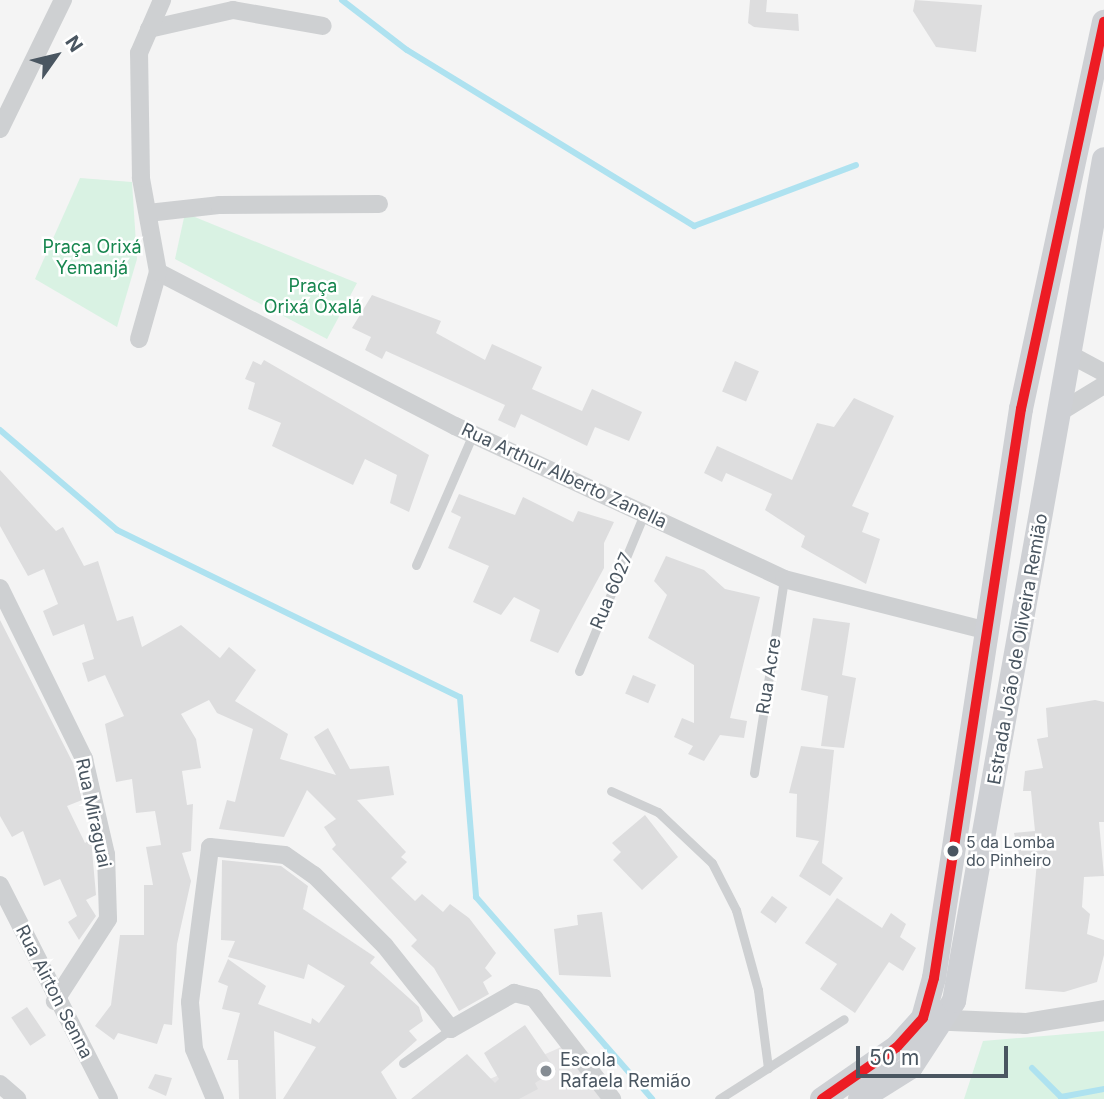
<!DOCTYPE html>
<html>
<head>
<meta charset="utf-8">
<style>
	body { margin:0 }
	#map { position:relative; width:1104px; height:1099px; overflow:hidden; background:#f4f4f4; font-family:Inter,sans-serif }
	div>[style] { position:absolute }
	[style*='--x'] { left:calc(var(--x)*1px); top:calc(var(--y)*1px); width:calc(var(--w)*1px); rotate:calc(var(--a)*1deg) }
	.education>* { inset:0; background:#e6e5e6 }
	.green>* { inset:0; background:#d9f2e3 }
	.stream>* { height:6px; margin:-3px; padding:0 3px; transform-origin:3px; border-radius:3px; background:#aee2f0 }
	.building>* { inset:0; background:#ddddde; transform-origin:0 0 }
	.service>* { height:9px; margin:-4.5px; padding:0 4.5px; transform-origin:4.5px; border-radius:4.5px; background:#ced0d2 }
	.minor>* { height:18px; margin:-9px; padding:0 9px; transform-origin:9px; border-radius:9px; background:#ced0d2 }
	.tertiary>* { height:21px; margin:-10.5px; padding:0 10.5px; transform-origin:10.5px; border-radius:10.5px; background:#ced0d2 }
	.secondary>* { height:24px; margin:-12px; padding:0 12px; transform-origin:12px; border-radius:12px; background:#ced0d4 }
	.bus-1>* { height:10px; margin:-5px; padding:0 5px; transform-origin:5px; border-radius:5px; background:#ed1c24 }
	.dots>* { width:19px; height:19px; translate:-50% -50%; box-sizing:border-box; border:4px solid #fff; border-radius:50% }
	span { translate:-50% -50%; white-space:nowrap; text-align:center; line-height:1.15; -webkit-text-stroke:5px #fff; paint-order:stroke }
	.bus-label { font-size:16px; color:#4a5661 }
	.left { translate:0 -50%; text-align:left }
	.park-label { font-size:18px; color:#17864f }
	.street-label { font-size:18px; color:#4a5661 }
	.poi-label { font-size:18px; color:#4a5661 }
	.north { position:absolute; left:21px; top:21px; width:70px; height:70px; -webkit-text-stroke:5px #fff; paint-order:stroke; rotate:56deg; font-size:19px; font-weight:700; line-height:28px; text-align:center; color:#4a5661 }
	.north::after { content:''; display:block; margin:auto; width:24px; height:32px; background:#4a5661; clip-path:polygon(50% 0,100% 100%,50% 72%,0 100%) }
	.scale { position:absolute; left:856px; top:1046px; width:152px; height:32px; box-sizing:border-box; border:4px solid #4a5661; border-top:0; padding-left:9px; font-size:21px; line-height:24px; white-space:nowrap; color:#4a5661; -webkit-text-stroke:5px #fff; paint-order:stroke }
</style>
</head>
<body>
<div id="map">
	<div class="education">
		<i style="clip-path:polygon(568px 1044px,601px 1099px,445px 1099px)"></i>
	</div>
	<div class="green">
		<i style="clip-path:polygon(80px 178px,132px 182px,137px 259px,117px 327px,35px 279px)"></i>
		<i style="clip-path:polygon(185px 213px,357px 283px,327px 339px,175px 259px)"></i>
		<i style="clip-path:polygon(1104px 1031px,1104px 1099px,964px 1099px,983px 1041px)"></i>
	</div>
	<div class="stream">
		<i style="--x:342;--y:0;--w:82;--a:37.6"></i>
		<i style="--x:407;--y:50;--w:337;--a:31.5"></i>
		<i style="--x:694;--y:226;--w:173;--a:-20.6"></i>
		<i style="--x:0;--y:430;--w:154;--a:40.5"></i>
		<i style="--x:117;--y:530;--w:381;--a:26"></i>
		<i style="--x:460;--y:697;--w:201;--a:85.4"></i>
		<i style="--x:476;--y:897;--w:268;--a:48.9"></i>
		<i style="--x:1032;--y:1068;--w:41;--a:45"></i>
		<i style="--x:1061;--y:1097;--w:44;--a:-10.5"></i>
	</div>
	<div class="building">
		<i style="clip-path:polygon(750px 0,767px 0,766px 12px,798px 14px,799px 31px,754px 27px,748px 23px)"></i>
		<i style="clip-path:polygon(915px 0,982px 5px,976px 52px,936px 47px,913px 11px)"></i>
		<i style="clip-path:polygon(372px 295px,441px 321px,436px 333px,485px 360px,492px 344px,542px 367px,532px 389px,582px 411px,592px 389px,642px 412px,629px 441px,595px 427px,587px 446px,521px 414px,515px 428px,498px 420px,505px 405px,386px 351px,382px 359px,365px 350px,371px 337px,352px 328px)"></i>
		<i style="clip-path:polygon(264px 360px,429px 455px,409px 512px,390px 503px,397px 475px,365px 459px,353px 485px,272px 446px,281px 423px,248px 409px,255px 383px,245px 379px,253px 361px,261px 365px)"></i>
		<i style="left:735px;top:361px;width:26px;height:33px;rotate:23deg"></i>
		<i style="clip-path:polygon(854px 398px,894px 416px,852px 506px,869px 513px,862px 532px,880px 539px,866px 584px,801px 547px,805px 536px,765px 510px,772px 494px,726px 473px,722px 482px,704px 473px,717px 446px,792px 480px,817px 423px,834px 427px)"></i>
		<i style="clip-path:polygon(0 470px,56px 531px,63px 527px,84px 566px,98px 561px,117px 621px,133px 616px,142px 647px,181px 625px,220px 658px,229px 647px,256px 670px,235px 701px,288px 734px,280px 759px,336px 775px,314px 737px,328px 728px,350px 769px,389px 766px,394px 795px,357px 800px,406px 852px,401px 857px,407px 862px,391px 878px,415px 901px,422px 894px,443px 912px,450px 904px,469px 918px,496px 953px,485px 968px,492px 976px,483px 982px,489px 994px,459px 1011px,434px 968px,411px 946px,417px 940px,332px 849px,336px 845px,324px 827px,336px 819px,307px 790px,284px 837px,219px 829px,227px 800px,235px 802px,253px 729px,217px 713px,209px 700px,181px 714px,196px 739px,201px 768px,182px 771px,187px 805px,193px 804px,191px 851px,182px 853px,191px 881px,177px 944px,172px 1025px,164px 1024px,157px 1044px,118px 1033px,114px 1040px,95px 1026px,111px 1005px,120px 935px,144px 935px,144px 885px,153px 885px,146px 847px,161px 845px,155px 811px,136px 813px,132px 779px,116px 782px,105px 724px,124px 716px,105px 675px,88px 682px,82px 663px,94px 659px,84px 624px,53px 636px,43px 611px,58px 604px,44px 569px,28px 576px,0 526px)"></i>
		<i style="clip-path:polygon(459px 494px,515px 515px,523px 497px,573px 522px,578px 511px,614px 522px,604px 543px,604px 568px,558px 653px,530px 641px,540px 610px,514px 597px,501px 615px,473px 602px,489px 566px,448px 548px,461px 517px,451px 512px)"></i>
		<i style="clip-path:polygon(666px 556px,704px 570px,725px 589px,760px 597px,730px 718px,747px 721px,744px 738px,720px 735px,704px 761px,688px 754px,693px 746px,674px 737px,682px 718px,694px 723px,694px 665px,648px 638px,667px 595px,654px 581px)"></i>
		<i style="clip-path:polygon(813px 618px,850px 623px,842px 675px,856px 678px,844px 748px,821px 746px,828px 696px,801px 690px)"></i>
		<i style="clip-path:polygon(0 620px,73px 763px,82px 800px,67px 806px,85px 843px,91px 839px,96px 895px,86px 900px,96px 916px,79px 940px,68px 922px,77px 916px,60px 879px,44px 886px,23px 831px,12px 837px,0 816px)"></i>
		<i style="left:633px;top:675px;width:25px;height:20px;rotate:23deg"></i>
		<i style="clip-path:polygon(1095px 700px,1104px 702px,1104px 822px,1099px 822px,1104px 876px,1084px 877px,1082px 907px,1090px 914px,1087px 934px,1104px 940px,1104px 955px,1097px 982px,1064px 992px,1025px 989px,1037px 862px,1020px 862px,1014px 833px,1035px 831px,1031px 791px,1023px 791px,1025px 771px,1043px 768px,1037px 739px,1048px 737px,1046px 708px)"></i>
		<i style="clip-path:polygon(801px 746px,834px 750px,822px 863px,843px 878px,830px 896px,799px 876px,819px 841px,796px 837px,797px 794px,789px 793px)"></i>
		<i style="clip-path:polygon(645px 815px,678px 857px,642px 890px,613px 860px,621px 852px,612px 843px)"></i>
		<i style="clip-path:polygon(222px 860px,281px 866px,308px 886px,303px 909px,375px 957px,370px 963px,419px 1007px,423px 1021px,409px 1031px,417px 1040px,381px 1072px,397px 1099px,283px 1099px,316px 1047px,274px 1031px,276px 1099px,239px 1099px,238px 1060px,227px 1060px,240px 1013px,222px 1009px,228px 986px,218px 982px,228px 959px,266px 986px,258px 1004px,311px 1024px,312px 1018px,319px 1023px,345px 986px,308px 964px,304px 979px,228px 957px,235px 941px,221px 940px)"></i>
		<i style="left:772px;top:896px;width:19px;height:20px;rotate:36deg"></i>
		<i style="clip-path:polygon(837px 898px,882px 928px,891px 913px,906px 924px,900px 937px,916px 948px,903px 971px,889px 962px,855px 1013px,820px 989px,837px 964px,805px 943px)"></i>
		<i style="clip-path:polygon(602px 912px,611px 977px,559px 975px,554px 929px,578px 925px,577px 915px)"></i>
		<i style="left:27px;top:1007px;width:34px;height:19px;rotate:56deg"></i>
		<i style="clip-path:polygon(525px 1025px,556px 1070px,535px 1083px,538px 1089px,519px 1099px,411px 1099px,467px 1054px,495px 1083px,499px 1079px,484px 1053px)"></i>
		<i style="clip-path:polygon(155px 1074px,172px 1078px,166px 1096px,148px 1088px)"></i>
	</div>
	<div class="service">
		<i style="--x:416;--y:565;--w:143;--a:-66.5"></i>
		<i style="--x:579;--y:671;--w:172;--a:-67.5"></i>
		<i style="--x:754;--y:773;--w:196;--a:-81.2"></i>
		<i style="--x:611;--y:791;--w:51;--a:24.1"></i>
		<i style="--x:658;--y:812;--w:74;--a:43.4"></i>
		<i style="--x:712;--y:863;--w:53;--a:62.9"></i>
		<i style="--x:736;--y:910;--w:83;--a:74.6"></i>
		<i style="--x:758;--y:990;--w:79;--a:82.7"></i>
		<i style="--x:403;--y:1063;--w:59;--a:-35.3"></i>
		<i style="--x:719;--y:1099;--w:148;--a:-32.6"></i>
	</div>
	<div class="minor">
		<i style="--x:149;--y:29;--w:86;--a:-12.7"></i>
		<i style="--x:233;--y:10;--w:91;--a:10.1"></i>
		<i style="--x:0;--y:129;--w:144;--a:-64"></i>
		<i style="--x:148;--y:213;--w:71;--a:-6.4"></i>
		<i style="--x:219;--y:205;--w:160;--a:-0.4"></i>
		<i style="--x:158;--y:272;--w:335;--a:27.4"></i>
		<i style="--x:455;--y:426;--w:363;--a:24.9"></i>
		<i style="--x:784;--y:579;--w:211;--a:14.3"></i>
		<i style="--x:139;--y:339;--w:70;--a:-74.2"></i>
		<i style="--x:158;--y:272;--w:96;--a:-100.3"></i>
		<i style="--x:141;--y:178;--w:125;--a:-90.9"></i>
		<i style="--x:139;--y:53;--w:58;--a:-66.5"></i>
		<i style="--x:1069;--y:354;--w:40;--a:28"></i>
		<i style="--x:1060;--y:412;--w:52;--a:-31.5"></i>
		<i style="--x:0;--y:588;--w:191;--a:63.8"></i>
		<i style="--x:84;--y:759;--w:98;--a:77"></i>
		<i style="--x:106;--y:854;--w:65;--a:88.2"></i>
		<i style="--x:108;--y:919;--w:98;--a:122.9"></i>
		<i style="--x:0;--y:885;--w:240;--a:63"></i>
		<i style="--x:0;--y:1084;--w:23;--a:41"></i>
		<i style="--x:215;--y:1099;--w:54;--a:-112.8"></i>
		<i style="--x:194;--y:1049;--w:47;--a:-94.9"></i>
		<i style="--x:190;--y:1002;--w:156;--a:-82.6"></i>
		<i style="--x:210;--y:847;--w:75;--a:6.1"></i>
		<i style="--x:285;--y:855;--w:35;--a:35"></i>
		<i style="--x:314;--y:875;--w:100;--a:45"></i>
		<i style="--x:385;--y:946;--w:106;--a:51.5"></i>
		<i style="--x:451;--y:1029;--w:73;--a:-29.7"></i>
		<i style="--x:514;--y:993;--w:21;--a:14"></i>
		<i style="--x:534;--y:998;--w:128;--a:52.3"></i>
	</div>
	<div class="tertiary">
		<i style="--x:926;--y:1019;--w:99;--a:2.3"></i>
		<i style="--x:1025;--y:1023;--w:80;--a:-9.3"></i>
	</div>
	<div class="secondary">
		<i style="--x:822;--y:1099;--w:91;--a:-34.7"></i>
		<i style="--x:897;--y:1047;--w:39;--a:-48"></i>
		<i style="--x:923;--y:1018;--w:41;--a:-74.6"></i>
		<i style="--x:934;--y:978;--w:576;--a:-81.31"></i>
		<i style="--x:1021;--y:409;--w:396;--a:-77.9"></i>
		<i style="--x:860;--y:1099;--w:60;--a:-32.1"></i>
		<i style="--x:911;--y:1067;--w:79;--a:-56.9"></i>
		<i style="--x:954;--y:1001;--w:855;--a:-79.9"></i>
	</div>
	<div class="bus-1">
		<i style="--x:822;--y:1099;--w:91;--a:-34.7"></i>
		<i style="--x:897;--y:1047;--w:39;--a:-48"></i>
		<i style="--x:923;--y:1018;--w:41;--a:-74.6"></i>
		<i style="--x:934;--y:978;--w:576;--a:-81.31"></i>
		<i style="--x:1021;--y:409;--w:396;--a:-77.9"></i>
	</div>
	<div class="dots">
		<i style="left:953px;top:851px;background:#4a5661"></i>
		<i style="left:546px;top:1071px;background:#868d94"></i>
	</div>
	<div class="bus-label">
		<span class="left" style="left:966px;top:851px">5 da Lomba<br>do Pinheiro</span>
	</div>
	<div class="park-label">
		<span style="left:92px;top:258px">Praça Orixá<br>Yemanjá</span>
		<span style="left:313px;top:297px">Praça<br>Orixá Oxalá</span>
	</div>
	<div class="street-label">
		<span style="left:564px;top:476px;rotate:25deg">Rua Arthur Alberto Zanella</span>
		<span style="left:612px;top:591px;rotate:-67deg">Rua 6027</span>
		<span style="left:1018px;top:649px;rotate:-80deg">Estrada João de Oliveira Remião</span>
		<span style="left:769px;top:676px;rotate:-81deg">Rua Acre</span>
		<span style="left:93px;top:813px;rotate:78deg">Rua Miraguai</span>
		<span style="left:54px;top:992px;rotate:63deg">Rua Airton Senna</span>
	</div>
	<div class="poi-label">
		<span class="left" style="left:560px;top:1071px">Escola<br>Rafaela Remião</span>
	</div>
	<div class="north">N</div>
	<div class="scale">50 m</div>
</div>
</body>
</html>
